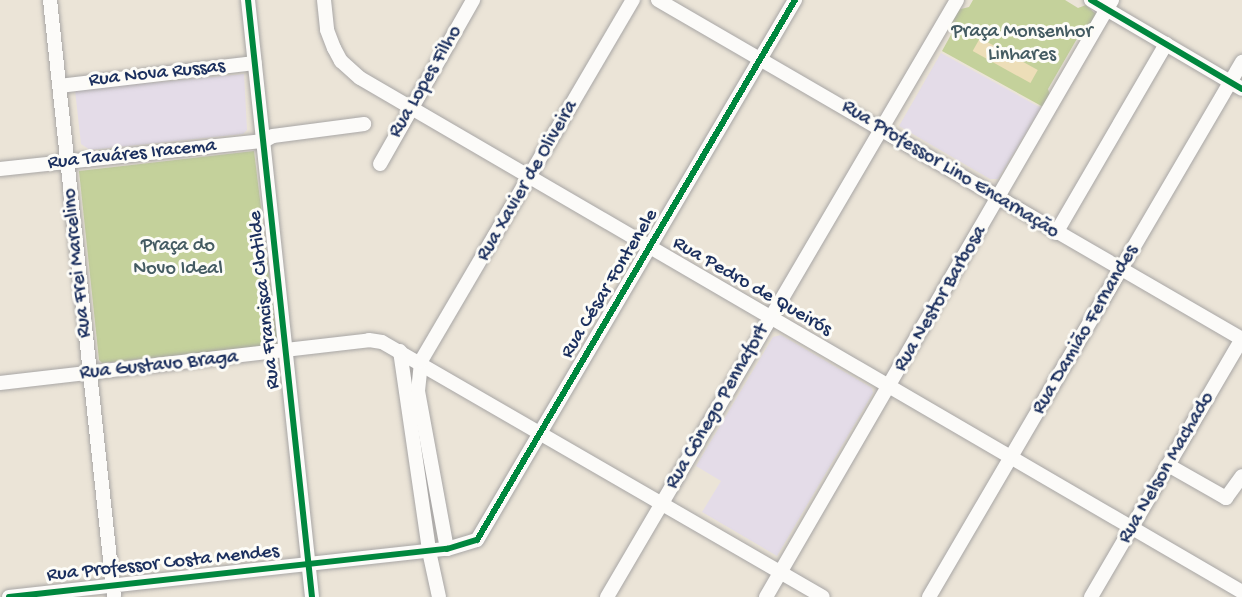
<!DOCTYPE html>
<html>
<head>
<meta charset="utf-8">
<style>
	body { margin:0 }
	#map { position:relative; width:1242px; height:597px; overflow:hidden; background:#ebe4d7; font-family:"Gochi Hand",sans-serif }
	div>[style] { position:absolute }
	[style*='--x'] { left:calc(var(--x)*1px); top:calc(var(--y)*1px); width:calc(var(--w)*1px); rotate:calc(var(--a)*1deg) }
	.built>* { inset:0; background:#e4dce8 }
	.green>* { inset:0; background:#c4d19b }
	.sand>* { inset:0; background:#eddeb8; transform-origin:0 0 }
	.roads { filter:drop-shadow(0 0 2px #a8a6a5) drop-shadow(0 0 2px #a8a6a5) }
	.minor>* { height:14px; margin:-7px; padding:0 7px; transform-origin:7px; border-radius:7px; background:#fcfbf9 }
	.cycleway>* { height:6px; margin:-3px; padding:0 3px; transform-origin:3px; border-radius:3px; background:#00873e }
	span { translate:-50% -50%; white-space:nowrap; text-align:center; line-height:1.15; -webkit-text-stroke:6px #fdfcf7; paint-order:stroke }
	.park-label { font-size:20px; color:#445b62 }
	.street-label { font-size:20px; color:#1b2f5e }
</style>
</head>
<body>
<div id="map">
	<div class="built">
		<i style="clip-path:polygon(941px 53px,1041px 108px,998px 179px,990px 179px,899px 126px)"></i>
		<i style="clip-path:polygon(244px 74px,247px 130px,243px 134px,90px 150px,81px 144px,75px 90px)"></i>
		<i style="clip-path:polygon(781px 335px,872px 388px,873px 393px,777px 556px,702px 512px,721px 481px,696px 466px,773px 337px)"></i>
	</div>
	<div class="green">
		<i style="clip-path:polygon(973px 0,1065px 0,1078px 8px,1086px 5px,1098px 16px,1088px 33px,1078px 37px,1048px 89px,1051px 98px,1045px 108px,942px 51px,953px 31px,950px 21px,957px 10px,969px 7px)"></i>
		<i style="clip-path:polygon(254px 151px,278px 345px,102px 363px,99px 360px,79px 171px)"></i>
	</div>
	<div class="sand">
		<i style="left:980px;top:38px;width:66px;height:15px;rotate:29deg"></i>
	</div>
	<div class="roads">
		<div class="minor">
			<i style="--x:50;--y:0;--w:600;--a:83.88"></i>
			<i style="--x:248;--y:0;--w:600;--a:83.88"></i>
			<i style="--x:324;--y:0;--w:30;--a:84"></i>
			<i style="--x:327;--y:30;--w:19;--a:69"></i>
			<i style="--x:334;--y:48;--w:15;--a:62"></i>
			<i style="--x:341;--y:61;--w:25;--a:42"></i>
			<i style="--x:360;--y:78;--w:1021;--a:30.23"></i>
			<i style="--x:658;--y:0;--w:675;--a:30.13"></i>
			<i style="--x:1091;--y:0;--w:175;--a:30.5"></i>
			<i style="--x:59;--y:86;--w:197;--a:-6.7"></i>
			<i style="--x:380;--y:164;--w:189;--a:-60.4"></i>
			<i style="--x:0;--y:169;--w:265;--a:-6.1"></i>
			<i style="--x:264;--y:141;--w:10;--a:-29"></i>
			<i style="--x:273;--y:136;--w:92;--a:-7.5"></i>
			<i style="--x:1056;--y:233;--w:219;--a:-59.8"></i>
			<i style="--x:400;--y:351;--w:202;--a:81.7"></i>
			<i style="--x:429;--y:551;--w:47;--a:77.7"></i>
			<i style="--x:0;--y:383;--w:371;--a:-6.6"></i>
			<i style="--x:369;--y:340;--w:13;--a:9"></i>
			<i style="--x:382;--y:342;--w:509;--a:30.04"></i>
			<i style="--x:1168;--y:465;--w:67;--a:29.6"></i>
			<i style="--x:1226;--y:498;--w:27;--a:-54"></i>
			<i style="--x:447;--y:549;--w:161;--a:-100.4"></i>
			<i style="--x:418;--y:391;--w:30;--a:-84"></i>
			<i style="--x:421;--y:361;--w:419;--a:-59.6"></i>
			<i style="--x:9;--y:597;--w:441;--a:-6.3"></i>
			<i style="--x:447;--y:549;--w:31;--a:-17"></i>
			<i style="--x:477;--y:540;--w:627;--a:-59.51"></i>
			<i style="--x:607;--y:597;--w:692;--a:-59.62"></i>
			<i style="--x:766;--y:597;--w:690;--a:-59.9"></i>
			<i style="--x:929;--y:597;--w:620;--a:-59.67"></i>
			<i style="--x:1091;--y:597;--w:299;--a:-59.7"></i>
		</div>
	</div>
	<div class="cycleway">
		<i style="--x:248;--y:0;--w:600;--a:83.88"></i>
		<i style="--x:1091;--y:0;--w:175;--a:30.5"></i>
		<i style="--x:9;--y:597;--w:441;--a:-6.3"></i>
		<i style="--x:447;--y:549;--w:31;--a:-17"></i>
		<i style="--x:477;--y:540;--w:627;--a:-59.51"></i>
	</div>
	<div class="park-label">
		<span style="left:1022px;top:44px">Praça Monsenhor<br>Linhares</span>
		<span style="left:178px;top:258px">Praça do<br>Novo Ideal</span>
	</div>
	<div class="street-label">
		<span style="left:157px;top:74px;rotate:-6deg">Rua Nova Russas</span>
		<span style="left:426px;top:82px;rotate:-60deg">Rua Lopes Filho</span>
		<span style="left:132px;top:155px;rotate:-6deg">Rua Taváres Iracema</span>
		<span style="left:950px;top:170px;rotate:31deg">Rua Professor Lino Encarnação</span>
		<span style="left:528px;top:181px;rotate:-60deg">Rua Xavier de Oliveira</span>
		<span style="left:78px;top:263px;rotate:-96deg">Rua Frei Marcelino</span>
		<span style="left:610px;top:284px;rotate:-59deg">Rua César Fontenele</span>
		<span style="left:752px;top:287px;rotate:30deg">Rua Pedro de Queirós</span>
		<span style="left:941px;top:299px;rotate:-60deg">Rua Nestor Barbosa</span>
		<span style="left:265px;top:300px;rotate:-96deg">Rua Francisca Clotilde</span>
		<span style="left:1086px;top:330px;rotate:-60deg">Rua Damião Fernandes</span>
		<span style="left:159px;top:366px;rotate:-6deg">Rua Gustavo Braga</span>
		<span style="left:718px;top:407px;rotate:-60deg">Rua Cônego Pennafort</span>
		<span style="left:1167px;top:468px;rotate:-60deg">Rua Nelson Machado</span>
		<span style="left:163px;top:564px;rotate:-6deg">Rua Professor Costa Mendes</span>
	</div>
</div>
</body>
</html>
